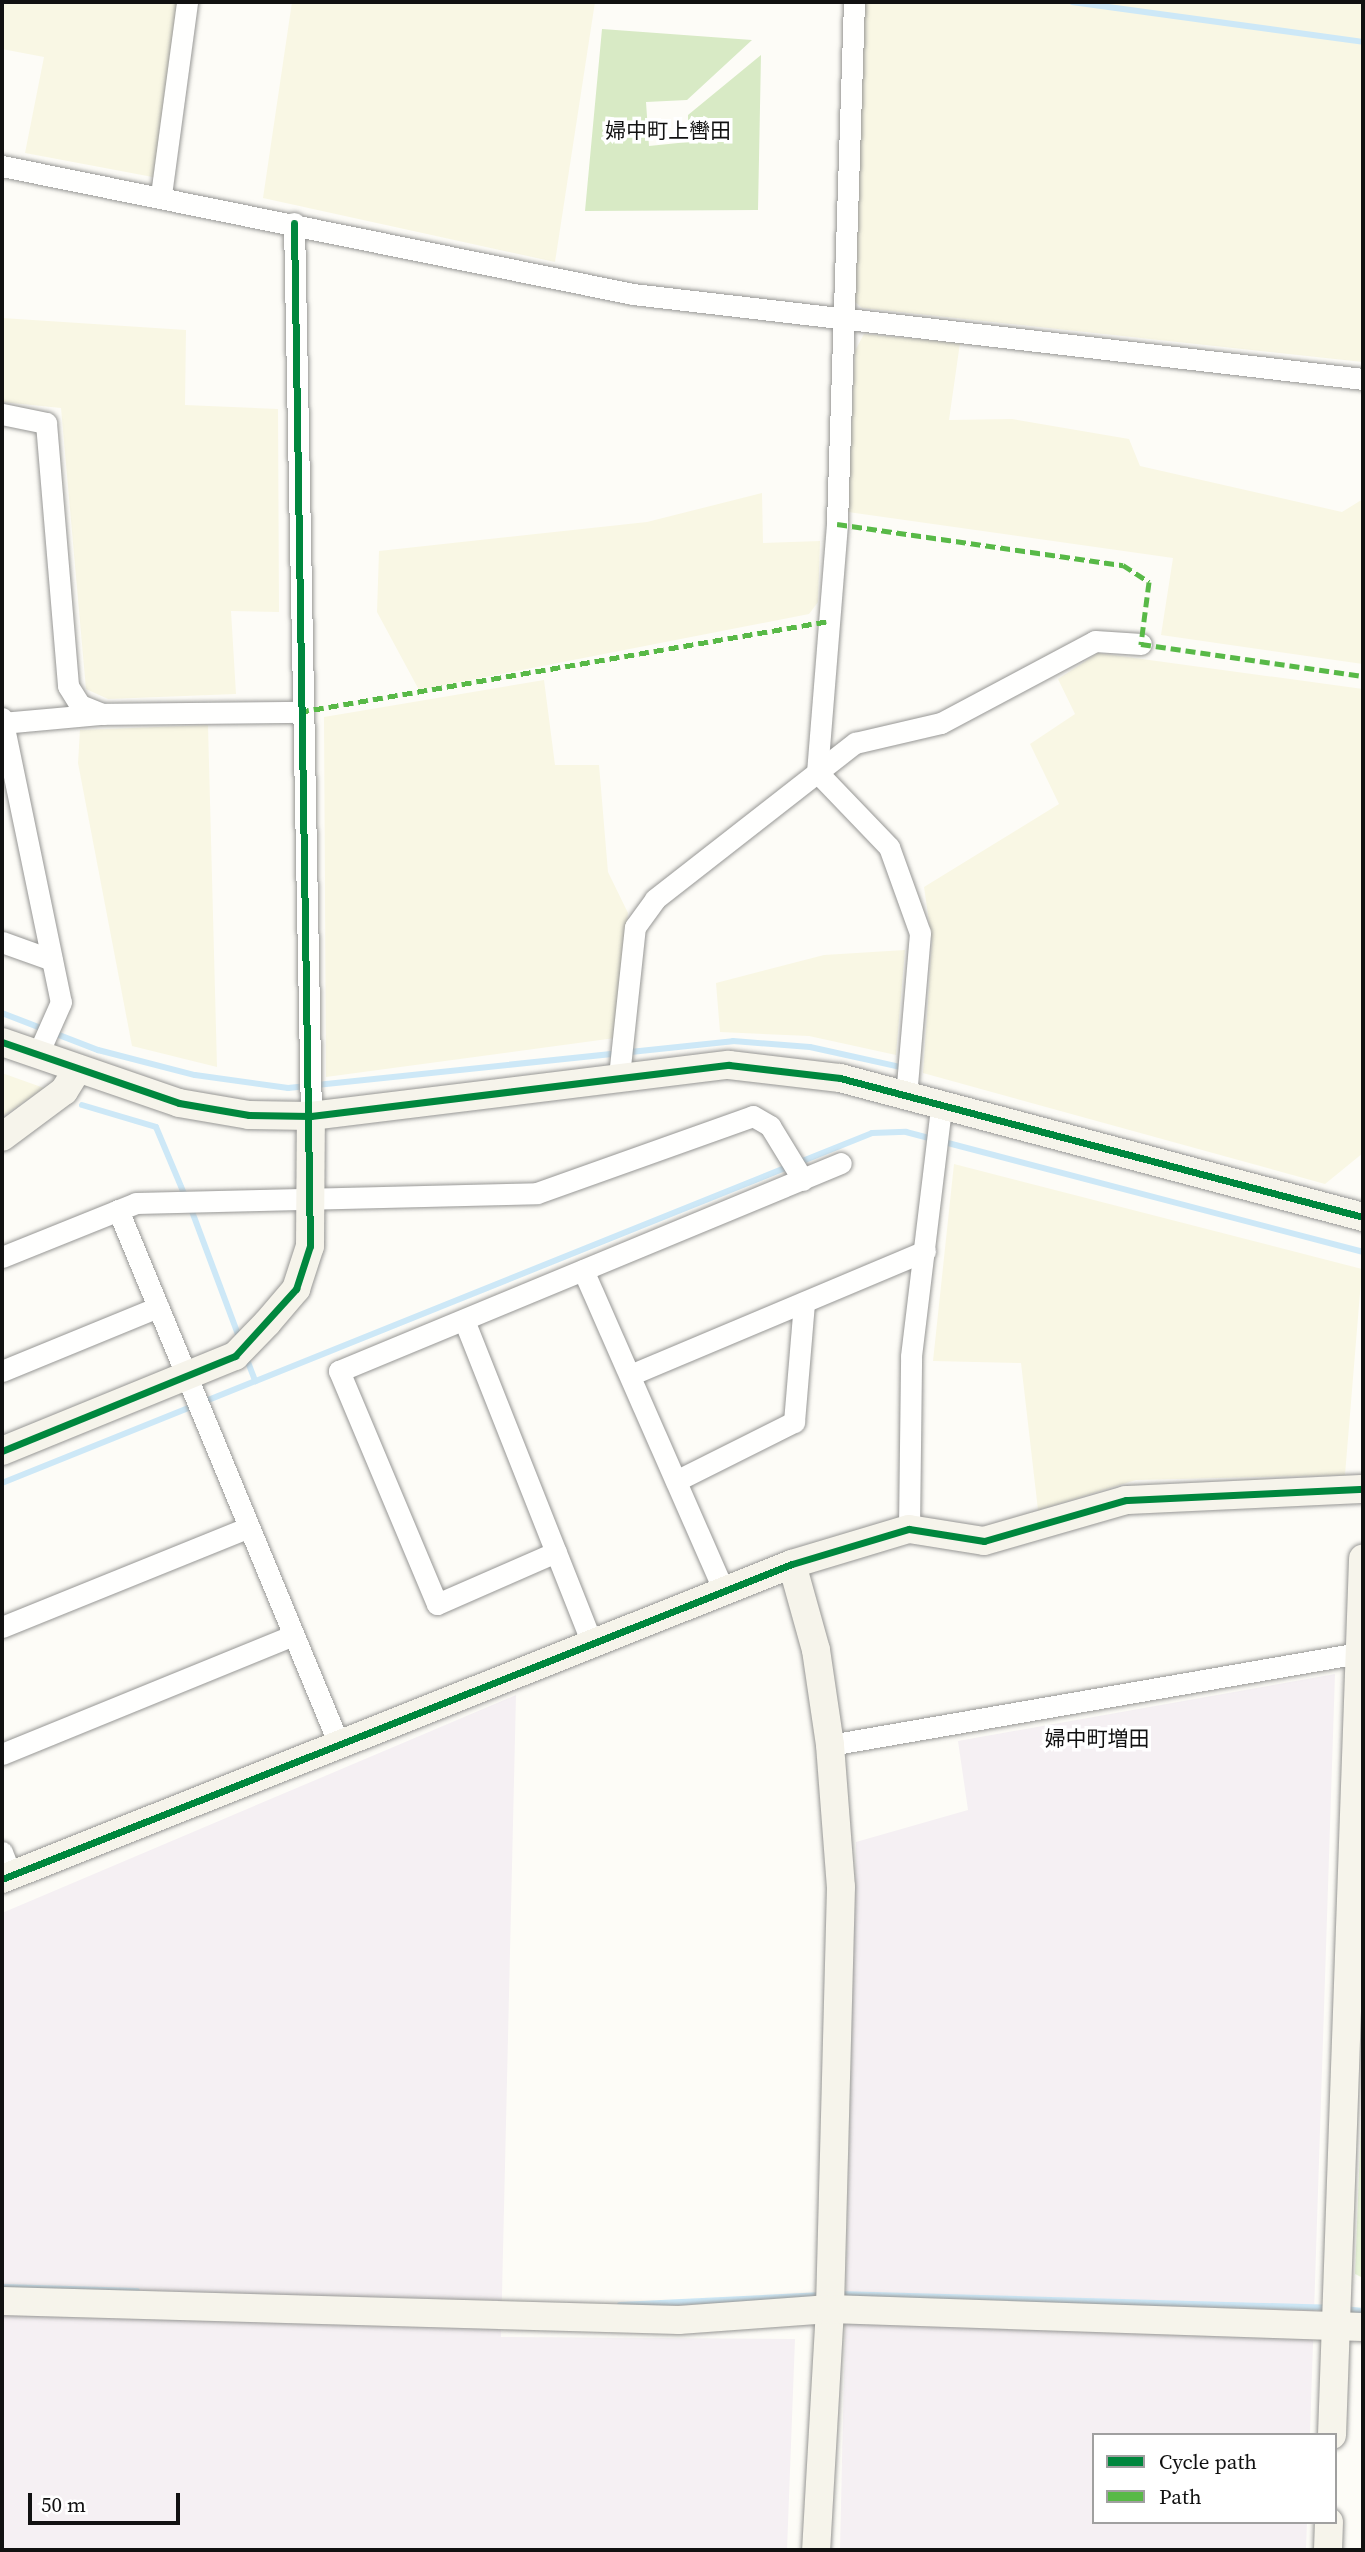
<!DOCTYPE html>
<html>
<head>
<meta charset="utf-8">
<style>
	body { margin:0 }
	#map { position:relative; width:1365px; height:2552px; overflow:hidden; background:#fdfcf7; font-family:"Source Serif 4","Noto Sans JP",serif }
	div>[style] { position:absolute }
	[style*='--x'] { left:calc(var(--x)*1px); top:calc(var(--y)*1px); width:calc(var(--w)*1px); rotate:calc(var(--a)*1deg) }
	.industrial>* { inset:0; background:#f5f0f3 }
	.farmland>* { inset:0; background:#f9f7e4 }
	.green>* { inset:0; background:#e7f3d7 }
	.forest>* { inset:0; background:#d8eac5 }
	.stream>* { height:6px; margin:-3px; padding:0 3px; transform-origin:3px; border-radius:3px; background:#cde8f7 }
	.roads { filter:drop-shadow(0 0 2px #979795) drop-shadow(0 0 2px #979795) }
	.street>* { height:21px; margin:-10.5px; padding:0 10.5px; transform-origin:10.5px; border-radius:10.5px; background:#fffffe }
	.secondary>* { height:28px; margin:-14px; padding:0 14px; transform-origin:14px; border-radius:14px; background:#f6f4eb }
	.quiet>* { height:5px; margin-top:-2.5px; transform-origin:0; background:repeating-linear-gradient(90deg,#58b947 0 10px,transparent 0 15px) }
	.cycleway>* { height:7px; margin:-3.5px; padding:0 3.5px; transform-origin:3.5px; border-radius:3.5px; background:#00873e }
	span { translate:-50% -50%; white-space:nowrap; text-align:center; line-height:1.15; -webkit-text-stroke:7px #fff; paint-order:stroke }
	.neighbourhood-label { font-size:21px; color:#111 }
	.frame { position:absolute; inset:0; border:4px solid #111; pointer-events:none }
	.legend { position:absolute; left:1092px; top:2433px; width:245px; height:91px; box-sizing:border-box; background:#fff; border:2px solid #a0a0a0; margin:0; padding:9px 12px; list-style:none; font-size:21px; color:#111 }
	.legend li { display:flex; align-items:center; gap:14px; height:35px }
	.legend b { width:35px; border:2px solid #a0a0a0 }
	.scale { position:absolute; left:28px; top:2493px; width:152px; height:32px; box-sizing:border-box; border:4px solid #111; border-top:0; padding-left:9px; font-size:21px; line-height:24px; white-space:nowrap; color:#111; -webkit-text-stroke:5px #fff; paint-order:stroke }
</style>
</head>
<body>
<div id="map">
	<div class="industrial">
		<i style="clip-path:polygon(1335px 1674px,1310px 2435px,1094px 2435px,1094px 2522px,1307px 2522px,1306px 2550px,840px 2550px,856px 1842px,968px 1810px,958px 1741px)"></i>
		<i style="clip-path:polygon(516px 1695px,501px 2337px,795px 2339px,787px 2550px,2px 2550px,2px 1913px)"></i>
	</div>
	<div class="farmland">
		<i style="clip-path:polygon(2px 2px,181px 2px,158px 178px,25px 153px,44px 57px,2px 49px)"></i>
		<i style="clip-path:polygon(292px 2px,595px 2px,555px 262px,263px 198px)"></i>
		<i style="clip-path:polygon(863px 2px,1363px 2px,1363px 362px,862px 308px,852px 299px)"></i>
		<i style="clip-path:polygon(2px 318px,186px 330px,185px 405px,278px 409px,279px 612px,231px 611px,236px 694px,108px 699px,86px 689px,61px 408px,2px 402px)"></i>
		<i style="clip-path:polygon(864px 334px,960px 343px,949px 420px,1012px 419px,1129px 439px,1140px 466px,1342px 512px,1363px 499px,1363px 664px,1161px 635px,1173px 558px,848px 512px,855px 351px)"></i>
		<i style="clip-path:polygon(762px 493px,763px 543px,820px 541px,818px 602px,809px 614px,419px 690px,377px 612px,379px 551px,647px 522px)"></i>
		<i style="clip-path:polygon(1098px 653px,1363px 689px,1363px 1153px,1325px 1184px,923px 1073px,932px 942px,924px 887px,1059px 804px,1030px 744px,1075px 714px,1058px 679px)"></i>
		<i style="clip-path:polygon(544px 680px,555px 765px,599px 765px,608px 872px,628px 913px,615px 1038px,326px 1077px,324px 717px)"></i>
		<i style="clip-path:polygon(208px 725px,217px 1067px,132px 1046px,78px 763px,80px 730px)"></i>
		<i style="clip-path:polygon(905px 950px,896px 1055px,809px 1036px,720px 1032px,716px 983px,824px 955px)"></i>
		<i style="clip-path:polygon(2px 1073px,44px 1088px,2px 1117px)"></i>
		<i style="clip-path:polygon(954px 1164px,1362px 1269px,1345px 1475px,1136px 1480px,1038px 1510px,1021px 1363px,933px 1361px)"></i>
	</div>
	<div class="green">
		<i style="clip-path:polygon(1363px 2071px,1363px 2278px,1355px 2274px)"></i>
	</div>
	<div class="forest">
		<i style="clip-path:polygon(602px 29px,752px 40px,687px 100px,646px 102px,649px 146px,688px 142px,688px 115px,761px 55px,758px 210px,585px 211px)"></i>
	</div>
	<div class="stream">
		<i style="--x:1072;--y:2;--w:294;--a:7.8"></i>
		<i style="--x:2;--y:1013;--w:103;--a:21.1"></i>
		<i style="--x:98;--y:1050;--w:100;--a:14.5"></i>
		<i style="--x:195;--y:1075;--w:94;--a:8"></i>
		<i style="--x:288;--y:1088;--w:447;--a:-6"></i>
		<i style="--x:733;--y:1041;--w:77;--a:4.5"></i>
		<i style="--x:810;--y:1047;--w:92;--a:12.5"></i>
		<i style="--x:82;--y:1105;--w:77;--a:16.6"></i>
		<i style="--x:156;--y:1127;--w:75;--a:67.2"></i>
		<i style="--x:190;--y:1206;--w:143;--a:69.5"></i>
		<i style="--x:246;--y:1357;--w:26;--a:69"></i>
		<i style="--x:2;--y:1483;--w:938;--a:-21.91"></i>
		<i style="--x:872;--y:1133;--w:34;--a:-2"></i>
		<i style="--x:906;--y:1132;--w:472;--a:14.7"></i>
		<i style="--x:2;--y:2287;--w:135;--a:1.7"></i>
		<i style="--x:837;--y:2294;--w:493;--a:1.6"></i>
		<i style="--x:620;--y:2305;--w:203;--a:-2.8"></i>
		<i style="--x:1344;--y:2309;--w:19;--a:6"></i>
	</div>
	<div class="roads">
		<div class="street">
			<i style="--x:854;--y:2;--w:522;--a:91.87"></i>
			<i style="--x:837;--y:524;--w:249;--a:94.6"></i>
			<i style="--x:817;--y:772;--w:104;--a:46.2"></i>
			<i style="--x:889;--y:847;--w:91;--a:70.2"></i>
			<i style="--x:920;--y:933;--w:163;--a:94.9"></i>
			<i style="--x:2;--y:166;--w:644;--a:11.47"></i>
			<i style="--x:633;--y:294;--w:735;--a:6.64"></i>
			<i style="--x:161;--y:195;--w:195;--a:-82.3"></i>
			<i style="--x:294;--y:223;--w:893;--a:88.91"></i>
			<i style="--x:2;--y:414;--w:45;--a:11.6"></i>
			<i style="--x:46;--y:423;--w:264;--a:85.2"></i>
			<i style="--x:68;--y:686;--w:22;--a:58"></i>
			<i style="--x:80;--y:705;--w:24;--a:22"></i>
			<i style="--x:102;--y:714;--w:197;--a:-0.6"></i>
			<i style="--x:2;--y:718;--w:290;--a:78.3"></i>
			<i style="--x:61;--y:1002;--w:57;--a:113.9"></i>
			<i style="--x:2;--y:723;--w:98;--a:-5.2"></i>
			<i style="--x:2;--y:942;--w:53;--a:19.8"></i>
			<i style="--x:619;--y:1076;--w:150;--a:-83.9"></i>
			<i style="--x:635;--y:927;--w:34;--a:-54"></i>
			<i style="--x:655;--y:899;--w:254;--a:-38"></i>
			<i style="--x:855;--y:743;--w:88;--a:-13.1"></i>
			<i style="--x:941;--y:723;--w:174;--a:-28"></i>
			<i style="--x:1095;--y:641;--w:46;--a:3.7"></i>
			<i style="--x:118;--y:1210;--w:576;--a:67.53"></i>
			<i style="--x:2;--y:1257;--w:144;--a:-21.9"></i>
			<i style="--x:136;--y:1203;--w:401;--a:-1.4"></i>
			<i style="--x:537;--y:1193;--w:229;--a:-19.6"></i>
			<i style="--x:753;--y:1116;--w:20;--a:30"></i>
			<i style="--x:770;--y:1126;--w:63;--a:58.6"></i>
			<i style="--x:583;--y:1270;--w:351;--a:66.3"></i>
			<i style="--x:464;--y:1320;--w:347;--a:68.4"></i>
			<i style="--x:2;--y:1371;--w:169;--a:-22.3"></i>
			<i style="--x:630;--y:1375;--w:320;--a:-22.8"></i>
			<i style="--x:676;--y:1481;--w:132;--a:-26.6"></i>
			<i style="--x:794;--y:1422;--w:120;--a:-85.2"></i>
			<i style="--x:909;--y:1529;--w:173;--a:-89.3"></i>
			<i style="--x:911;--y:1356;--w:251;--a:-83.1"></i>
			<i style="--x:556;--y:1552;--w:130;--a:156.4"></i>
			<i style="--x:437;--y:1604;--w:253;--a:-112.8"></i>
			<i style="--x:339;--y:1371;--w:543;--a:-22.51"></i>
			<i style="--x:2;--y:1627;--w:266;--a:-22"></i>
			<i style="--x:830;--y:1745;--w:537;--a:-9.87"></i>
			<i style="--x:2;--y:1754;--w:314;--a:-22.2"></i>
			<i style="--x:2;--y:1852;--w:25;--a:69"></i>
		</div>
		<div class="secondary">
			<i style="--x:2;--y:1042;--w:187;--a:19"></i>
			<i style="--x:179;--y:1103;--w:71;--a:9.7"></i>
			<i style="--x:249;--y:1115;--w:62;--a:0.9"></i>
			<i style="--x:311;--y:1116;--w:421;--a:-7"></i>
			<i style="--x:729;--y:1065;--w:112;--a:6.7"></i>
			<i style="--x:840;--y:1078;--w:541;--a:14.88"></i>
			<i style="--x:2;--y:1137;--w:77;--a:-36.6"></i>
			<i style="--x:64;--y:1091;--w:26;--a:-58"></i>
			<i style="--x:2;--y:1451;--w:252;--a:-22.2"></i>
			<i style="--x:235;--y:1356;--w:46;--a:-45.9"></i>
			<i style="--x:267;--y:1323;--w:45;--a:-49.5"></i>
			<i style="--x:296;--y:1289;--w:45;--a:-72"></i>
			<i style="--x:310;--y:1246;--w:130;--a:-89.6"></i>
			<i style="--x:792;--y:1564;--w:89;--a:74.4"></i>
			<i style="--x:816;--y:1650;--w:96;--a:81.6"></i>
			<i style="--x:830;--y:1745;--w:142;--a:85.6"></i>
			<i style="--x:841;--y:1887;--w:422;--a:91.5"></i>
			<i style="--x:830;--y:2309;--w:241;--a:93.3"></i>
			<i style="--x:2;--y:1879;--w:850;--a:-21.74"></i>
			<i style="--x:792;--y:1564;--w:122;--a:-16.7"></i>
			<i style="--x:909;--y:1529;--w:76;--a:9.1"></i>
			<i style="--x:984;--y:1541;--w:148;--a:-16.1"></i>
			<i style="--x:1126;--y:1500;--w:237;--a:-2.7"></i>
			<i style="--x:2;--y:2301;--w:677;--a:1.61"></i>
			<i style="--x:679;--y:2320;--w:151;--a:-4.2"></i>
			<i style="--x:830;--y:2309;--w:533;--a:1.93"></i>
			<i style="--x:1332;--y:2435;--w:877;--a:-87.97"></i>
			<i style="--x:1328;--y:2550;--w:28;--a:-88"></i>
		</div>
	</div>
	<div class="quiet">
		<i style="--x:837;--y:524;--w:289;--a:8.2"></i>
		<i style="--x:1123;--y:565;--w:31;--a:33"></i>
		<i style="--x:1149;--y:582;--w:63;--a:97.4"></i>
		<i style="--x:1141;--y:644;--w:224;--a:8.2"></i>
		<i style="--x:299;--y:712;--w:538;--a:-9.74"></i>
	</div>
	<div class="cycleway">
		<i style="--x:2;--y:1042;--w:187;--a:19"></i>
		<i style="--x:179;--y:1103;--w:71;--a:9.7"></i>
		<i style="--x:249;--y:1115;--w:62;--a:0.9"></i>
		<i style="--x:311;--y:1116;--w:421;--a:-7"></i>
		<i style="--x:729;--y:1065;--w:112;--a:6.7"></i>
		<i style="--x:840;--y:1078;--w:541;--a:14.88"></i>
		<i style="--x:2;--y:1451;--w:252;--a:-22.2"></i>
		<i style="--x:235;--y:1356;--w:91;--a:-47.7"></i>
		<i style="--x:296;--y:1289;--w:45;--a:-72"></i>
		<i style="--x:310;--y:1246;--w:1023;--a:-90.9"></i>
		<i style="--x:2;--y:1879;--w:850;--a:-21.74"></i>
		<i style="--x:792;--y:1564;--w:122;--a:-16.7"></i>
		<i style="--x:909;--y:1529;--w:76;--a:9.1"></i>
		<i style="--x:984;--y:1541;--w:148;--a:-16.1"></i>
		<i style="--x:1126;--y:1500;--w:237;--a:-2.7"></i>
	</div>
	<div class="neighbourhood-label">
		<span style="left:668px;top:131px">婦中町上轡田</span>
		<span style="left:1097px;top:1739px">婦中町増田</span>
	</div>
	<div class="frame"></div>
	<ul class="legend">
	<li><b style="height:9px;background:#00873e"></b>Cycle path</li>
	<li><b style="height:9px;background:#58b947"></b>Path</li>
	</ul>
	<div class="scale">50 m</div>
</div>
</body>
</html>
